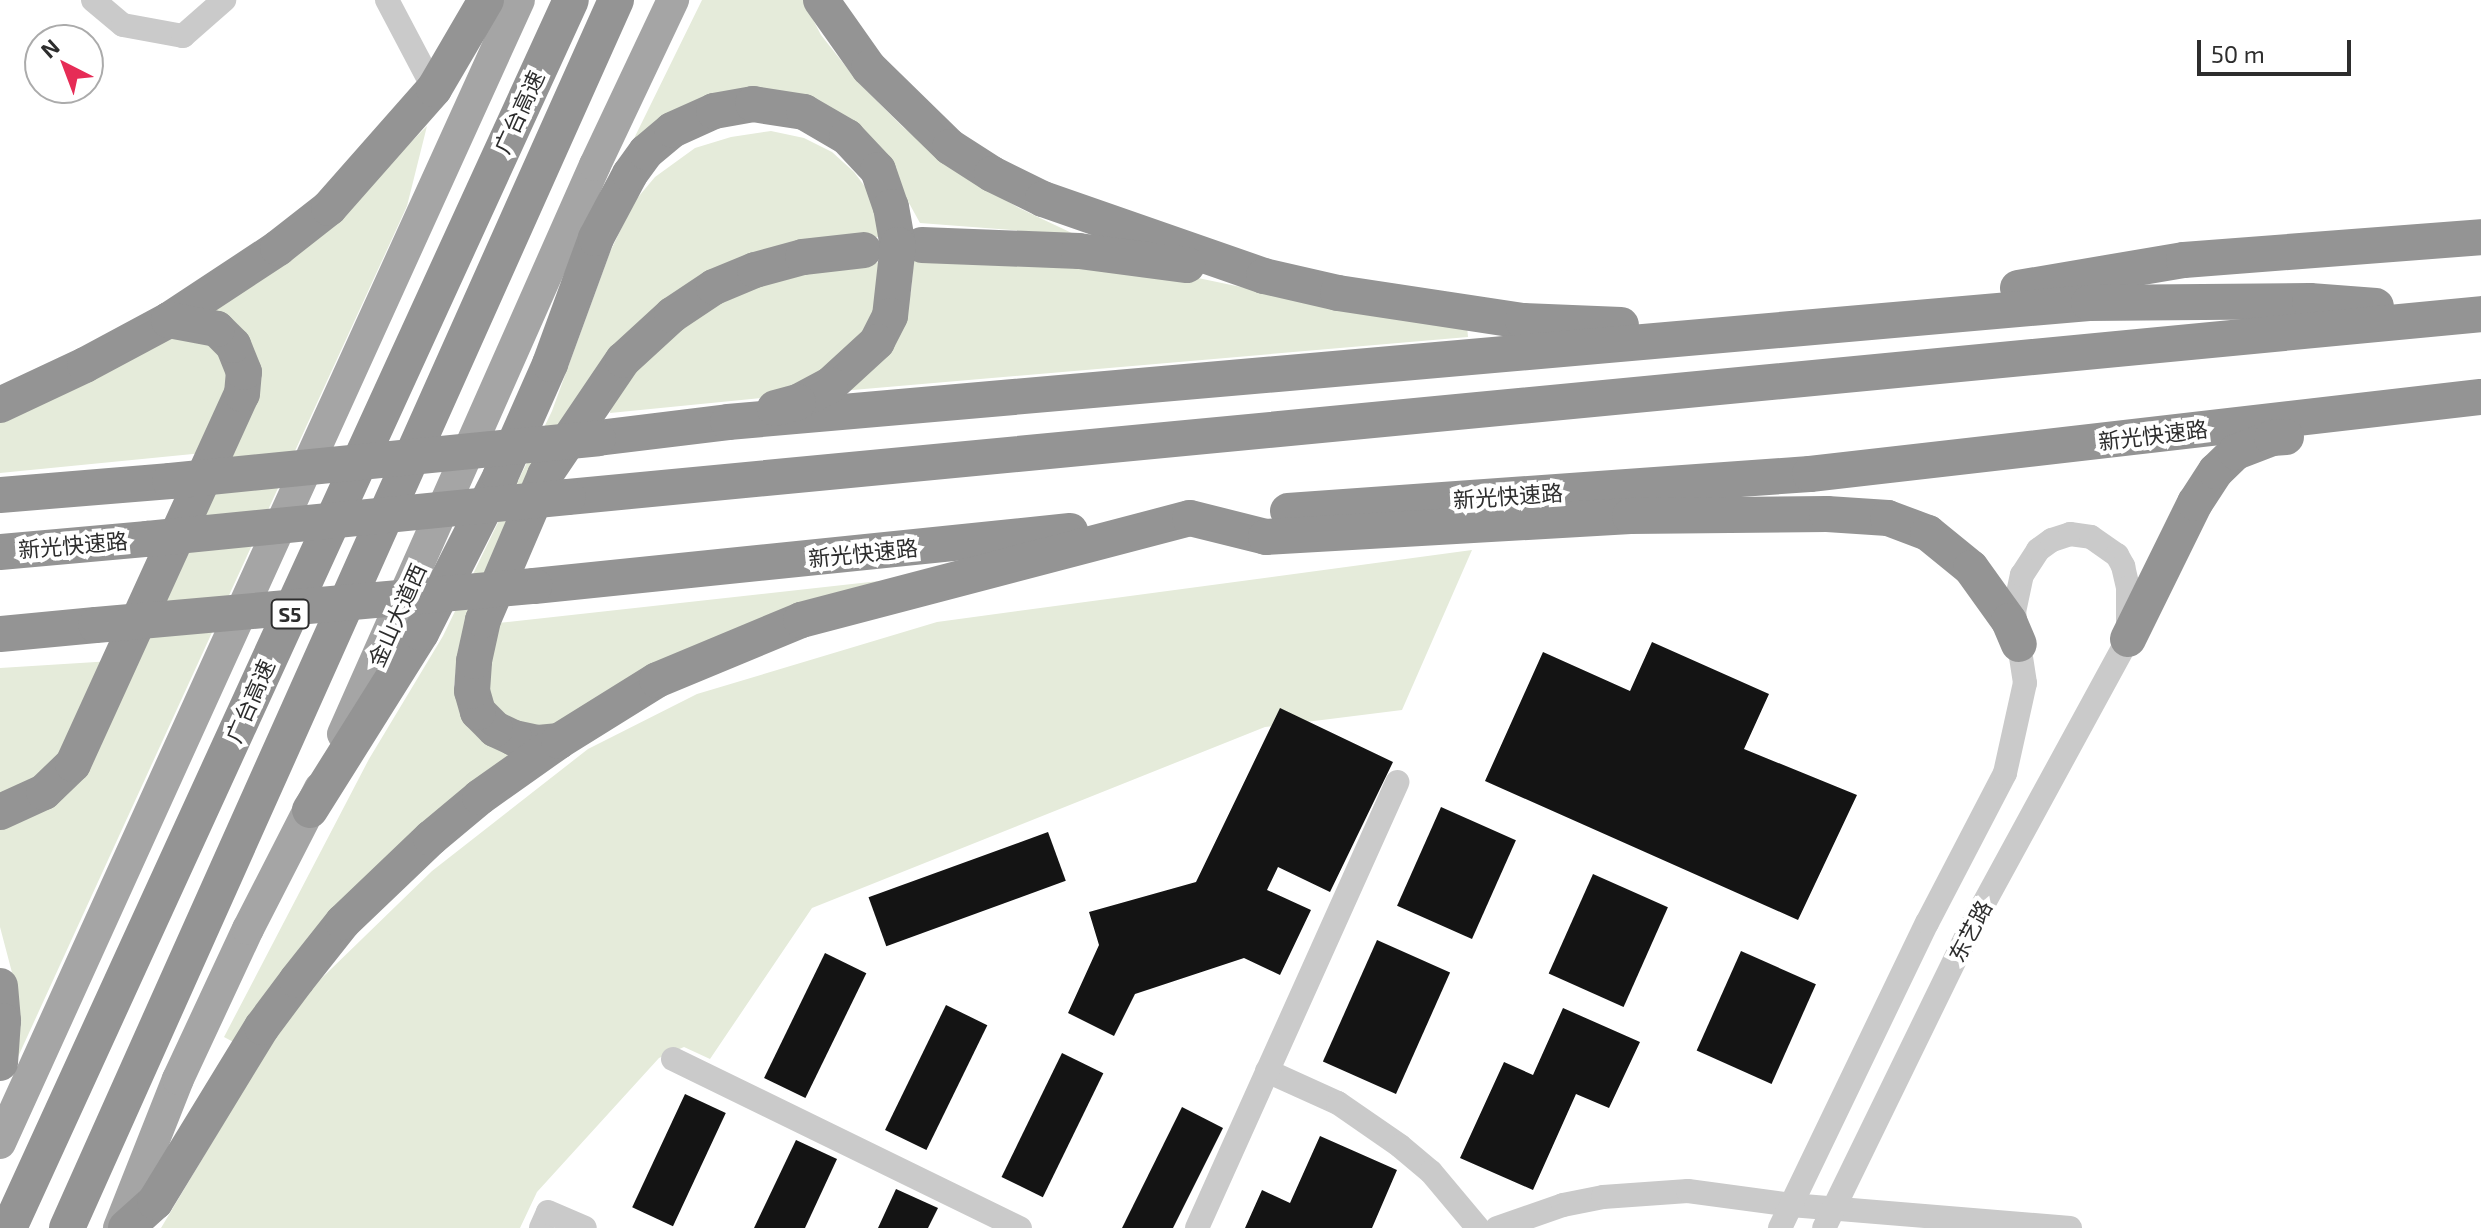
<!DOCTYPE html>
<html>
<head>
<meta charset="utf-8">
<style>
	body { margin:0 }
	#map { position:relative; width:2481px; height:1228px; overflow:hidden; background:#fff; font-family:"Exo 2","Noto Sans SC",sans-serif }
	div>[style] { position:absolute }
	[style*='--x'] { left:calc(var(--x)*1px); top:calc(var(--y)*1px); width:calc(var(--w)*1px); rotate:calc(var(--a)*1deg) }
	.green>* { inset:0; background:#e5ebda }
	.building>* { inset:0; background:#141414; transform-origin:0 0 }
	.minor>* { height:24px; margin:-12px; padding:0 12px; transform-origin:12px; border-radius:12px; background:#cacaca }
	.major>* { height:32px; margin:-16px; padding:0 16px; transform-origin:16px; border-radius:16px; background:#a5a5a5 }
	.highway>* { height:36px; margin:-18px; padding:0 18px; transform-origin:18px; border-radius:18px; background:#949494 }
	.highway-bridge>* { height:36px; margin:-18px; padding:0 18px; transform-origin:18px; border-radius:18px; background:#949494 }
	span { translate:-50% -50%; white-space:nowrap; text-align:center; line-height:1.15; -webkit-text-stroke:8px #fff; paint-order:stroke }
	.shield-label span { padding:2px 6px; background:#fff; border:2px solid; border-radius:6px; -webkit-text-stroke-width:0 }
	.shield-label { font-size:20px; color:#2d2d2d; font-weight:700 }
	.street-label { font-size:22px; color:#2d2d2d }
	.north { position:absolute; left:24px; top:24px; width:80px; height:80px; box-sizing:border-box; background:#fff; border:2px solid #ababab; border-radius:50%; rotate:318deg; font-size:22px; font-weight:700; line-height:32px; text-align:center; color:#2d2d2d }
	.north::after { content:''; display:block; margin:auto; width:28px; height:36px; background:#e62c56; clip-path:polygon(50% 0,100% 100%,50% 72%,0 100%) }
	.scale { position:absolute; left:2197px; top:40px; width:154px; height:36px; box-sizing:border-box; border:4px solid #2d2d2d; border-top:0; padding-left:10px; font-size:24px; line-height:28px; white-space:nowrap; color:#2d2d2d; -webkit-text-stroke:6px #fff; paint-order:stroke }
</style>
</head>
<body>
<div id="map">
	<div class="green">
		<i style="clip-path:polygon(702px 0,803px 0,821px 35px,858px 82px,903px 127px,948px 165px,1019px 208px,1076px 235px,920px 223px,893px 174px,842px 125px,730px 113px,620px 167px)"></i>
		<i style="clip-path:polygon(427px 126px,407px 206px,12px 1070px,15px 984px,0 927px,0 824px,32px 814px,256px 382px,212px 313px,392px 161px)"></i>
		<i style="clip-path:polygon(771px 131px,804px 138px,832px 152px,854px 172px,878px 204px,886px 236px,810px 245px,662px 303px,458px 652px,454px 687px,466px 725px,517px 758px,239px 1045px,224px 1037px,369px 759px,443px 636px,552px 411px,610px 252px,634px 202px,655px 177px,695px 148px,731px 137px)"></i>
		<i style="clip-path:polygon(914px 257px,1053px 258px,1198px 278px,1293px 298px,1467px 326px,1468px 337px,841px 391px,896px 330px,911px 292px)"></i>
		<i style="clip-path:polygon(889px 262px,881px 305px,861px 341px,830px 370px,782px 396px,610px 413px,613px 394px,663px 335px,734px 292px,831px 264px)"></i>
		<i style="clip-path:polygon(166px 338px,215px 342px,232px 385px,203px 453px,0 473px,0 420px)"></i>
		<i style="clip-path:polygon(1472px 550px,1402px 710px,1265px 727px,812px 908px,710px 1059px,684px 1047px,659px 1058px,537px 1192px,520px 1228px,161px 1228px,294px 1005px,432px 871px,588px 749px,697px 694px,937px 622px)"></i>
		<i style="clip-path:polygon(879px 581px,559px 728px,511px 726px,495px 709px,486px 682px,498px 623px)"></i>
		<i style="clip-path:polygon(112px 661px,49px 774px,0 800px,0 668px)"></i>
	</div>
	<div class="building">
		<i style="clip-path:polygon(1652px 642px,1769px 694px,1744px 749px,1857px 795px,1798px 920px,1485px 781px,1543px 652px,1630px 691px)"></i>
		<i style="clip-path:polygon(1280px 708px,1393px 762px,1330px 892px,1278px 867px,1267px 890px,1311px 910px,1280px 975px,1244px 958px,1135px 994px,1114px 1036px,1068px 1013px,1099px 945px,1089px 912px,1196px 882px)"></i>
		<i style="left:1441px;top:807px;width:82px;height:108px;rotate:24deg"></i>
		<i style="left:1048px;top:832px;width:52px;height:191px;rotate:70deg"></i>
		<i style="left:1593px;top:874px;width:82px;height:109px;rotate:24deg"></i>
		<i style="left:1377px;top:940px;width:80px;height:133px;rotate:24deg"></i>
		<i style="left:1741px;top:951px;width:82px;height:109px;rotate:24deg"></i>
		<i style="left:825px;top:953px;width:46px;height:139px;rotate:26deg"></i>
		<i style="left:946px;top:1005px;width:46px;height:139px;rotate:26deg"></i>
		<i style="clip-path:polygon(1563px 1008px,1640px 1042px,1609px 1108px,1576px 1094px,1533px 1190px,1460px 1158px,1504px 1062px,1533px 1075px)"></i>
		<i style="left:1062px;top:1053px;width:46px;height:138px;rotate:26deg"></i>
		<i style="left:685px;top:1094px;width:45px;height:125px;rotate:25deg"></i>
		<i style="clip-path:polygon(1182px 1107px,1223px 1128px,1173px 1228px,1122px 1228px)"></i>
		<i style="clip-path:polygon(1320px 1136px,1397px 1170px,1372px 1228px,1245px 1228px,1262px 1190px,1290px 1203px)"></i>
		<i style="clip-path:polygon(796px 1140px,837px 1159px,805px 1228px,754px 1228px)"></i>
		<i style="clip-path:polygon(896px 1189px,938px 1208px,928px 1228px,878px 1228px)"></i>
	</div>
	<div class="minor">
		<i style="--x:93;--y:0;--w:39;--a:40"></i>
		<i style="--x:123;--y:25;--w:61;--a:10.4"></i>
		<i style="--x:183;--y:36;--w:55;--a:-41.3"></i>
		<i style="--x:387;--y:0;--w:101;--a:62.2"></i>
		<i style="--x:673;--y:1059;--w:386;--a:26"></i>
		<i style="--x:1267;--y:1071;--w:78;--a:24.3"></i>
		<i style="--x:1338;--y:1103;--w:75;--a:34.7"></i>
		<i style="--x:1400;--y:1146;--w:40;--a:40"></i>
		<i style="--x:1431;--y:1172;--w:73;--a:50"></i>
		<i style="--x:541;--y:1228;--w:17;--a:-66"></i>
		<i style="--x:548;--y:1212;--w:40;--a:23.4"></i>
		<i style="--x:1197;--y:1228;--w:489;--a:-65.8"></i>
		<i style="--x:1497;--y:1228;--w:70;--a:-19.2"></i>
		<i style="--x:1563;--y:1205;--w:41;--a:-11.3"></i>
		<i style="--x:1603;--y:1197;--w:85;--a:-4"></i>
		<i style="--x:1688;--y:1191;--w:104;--a:7.7"></i>
		<i style="--x:1791;--y:1205;--w:280;--a:4.7"></i>
		<i style="--x:1780;--y:1228;--w:339;--a:-64.3"></i>
		<i style="--x:1927;--y:923;--w:169;--a:-62.5"></i>
		<i style="--x:2005;--y:773;--w:92;--a:-77.5"></i>
		<i style="--x:2025;--y:683;--w:72;--a:-98.8"></i>
		<i style="--x:2014;--y:612;--w:38;--a:-78"></i>
		<i style="--x:2022;--y:575;--w:30;--a:-57"></i>
		<i style="--x:2038;--y:550;--w:17;--a:-36"></i>
		<i style="--x:2052;--y:540;--w:19;--a:-18"></i>
		<i style="--x:2070;--y:534;--w:21;--a:8"></i>
		<i style="--x:2091;--y:537;--w:32;--a:35"></i>
		<i style="--x:2117;--y:555;--w:13;--a:61"></i>
		<i style="--x:2123;--y:566;--w:23;--a:77"></i>
		<i style="--x:2128;--y:588;--w:51;--a:90"></i>
		<i style="--x:2128;--y:639;--w:335;--a:118.6"></i>
		<i style="--x:1968;--y:933;--w:328;--a:116"></i>
	</div>
	<div class="major">
		<i style="--x:343;--y:734;--w:622;--a:-66.11"></i>
		<i style="--x:595;--y:165;--w:183;--a:-64.7"></i>
		<i style="--x:0;--y:1143;--w:1255;--a:-65.58"></i>
		<i style="--x:119;--y:1228;--w:160;--a:-68.4"></i>
		<i style="--x:178;--y:1079;--w:166;--a:-65"></i>
		<i style="--x:248;--y:929;--w:158;--a:-62.9"></i>
	</div>
	<div class="highway">
		<i style="--x:821;--y:0;--w:83;--a:54.8"></i>
		<i style="--x:869;--y:68;--w:113;--a:44.3"></i>
		<i style="--x:950;--y:147;--w:50;--a:32.7"></i>
		<i style="--x:992;--y:174;--w:57;--a:26.1"></i>
		<i style="--x:1043;--y:199;--w:234;--a:19.2"></i>
		<i style="--x:1264;--y:276;--w:76;--a:12.9"></i>
		<i style="--x:1338;--y:293;--w:187;--a:8.6"></i>
		<i style="--x:1523;--y:321;--w:98;--a:2.3"></i>
		<i style="--x:922;--y:245;--w:157;--a:2.2"></i>
		<i style="--x:1079;--y:251;--w:109;--a:7.4"></i>
		<i style="--x:2018;--y:288;--w:168;--a:-9.6"></i>
		<i style="--x:2184;--y:260;--w:298;--a:-4.4"></i>
		<i style="--x:0;--y:405;--w:94;--a:-25.2"></i>
		<i style="--x:85;--y:365;--w:95;--a:-28.2"></i>
		<i style="--x:169;--y:320;--w:131;--a:-33.4"></i>
		<i style="--x:278;--y:248;--w:65;--a:-38.1"></i>
		<i style="--x:329;--y:208;--w:159;--a:-48.6"></i>
		<i style="--x:434;--y:89;--w:103;--a:-59.7"></i>
		<i style="--x:598;--y:438;--w:131;--a:-7"></i>
		<i style="--x:728;--y:422;--w:1366;--a:-5"></i>
		<i style="--x:2089;--y:303;--w:221;--a:-0.5"></i>
		<i style="--x:2310;--y:301;--w:66;--a:4.3"></i>
		<i style="--x:0;--y:495;--w:171;--a:-4.7"></i>
		<i style="--x:568;--y:497;--w:1922;--a:-5.46"></i>
		<i style="--x:1288;--y:511;--w:523;--a:-4.05"></i>
		<i style="--x:1810;--y:474;--w:675;--a:-6.55"></i>
		<i style="--x:0;--y:552;--w:148;--a:-5.1"></i>
		<i style="--x:534;--y:586;--w:539;--a:-5.86"></i>
		<i style="--x:0;--y:634;--w:96;--a:-5.4"></i>
		<i style="--x:2128;--y:639;--w:152;--a:-63.8"></i>
		<i style="--x:2195;--y:503;--w:38;--a:-57"></i>
		<i style="--x:2216;--y:471;--w:28;--a:-44"></i>
		<i style="--x:2236;--y:452;--w:39;--a:-21"></i>
		<i style="--x:2272;--y:438;--w:14;--a:-4"></i>
		<i style="--x:559;--y:741;--w:21;--a:175"></i>
		<i style="--x:538;--y:743;--w:25;--a:-168"></i>
		<i style="--x:514;--y:738;--w:21;--a:-155"></i>
		<i style="--x:495;--y:729;--w:24;--a:-135"></i>
		<i style="--x:478;--y:712;--w:22;--a:-106"></i>
		<i style="--x:472;--y:691;--w:30;--a:-86"></i>
		<i style="--x:474;--y:661;--w:42;--a:-77.6"></i>
		<i style="--x:483;--y:620;--w:158;--a:-66.8"></i>
		<i style="--x:545;--y:475;--w:139;--a:-55.9"></i>
		<i style="--x:623;--y:360;--w:67;--a:-42.6"></i>
		<i style="--x:672;--y:315;--w:50;--a:-33.7"></i>
		<i style="--x:714;--y:287;--w:44;--a:-22.5"></i>
		<i style="--x:755;--y:270;--w:50;--a:-15.2"></i>
		<i style="--x:803;--y:257;--w:61;--a:-6.5"></i>
		<i style="--x:310;--y:810;--w:209;--a:-57.9"></i>
		<i style="--x:421;--y:633;--w:175;--a:-63.1"></i>
		<i style="--x:500;--y:477;--w:124;--a:-66.1"></i>
		<i style="--x:550;--y:364;--w:134;--a:-69.9"></i>
		<i style="--x:596;--y:238;--w:72;--a:-62"></i>
		<i style="--x:630;--y:174;--w:27;--a:-54"></i>
		<i style="--x:646;--y:152;--w:34;--a:-40"></i>
		<i style="--x:672;--y:130;--w:46;--a:-24.3"></i>
		<i style="--x:714;--y:111;--w:40;--a:-10"></i>
		<i style="--x:753;--y:104;--w:52;--a:8.9"></i>
		<i style="--x:804;--y:112;--w:50;--a:30.2"></i>
		<i style="--x:847;--y:137;--w:45;--a:46.8"></i>
		<i style="--x:878;--y:170;--w:39;--a:71"></i>
		<i style="--x:891;--y:207;--w:39;--a:80"></i>
		<i style="--x:898;--y:245;--w:71;--a:96.4"></i>
		<i style="--x:890;--y:316;--w:29;--a:117"></i>
		<i style="--x:877;--y:342;--w:64;--a:137.5"></i>
		<i style="--x:830;--y:385;--w:36;--a:152"></i>
		<i style="--x:798;--y:402;--w:24;--a:165"></i>
		<i style="--x:0;--y:812;--w:48;--a:-24.4"></i>
		<i style="--x:44;--y:792;--w:40;--a:-44"></i>
		<i style="--x:73;--y:764;--w:407;--a:-65.5"></i>
		<i style="--x:242;--y:394;--w:22;--a:-85"></i>
		<i style="--x:244;--y:372;--w:29;--a:-112"></i>
		<i style="--x:233;--y:345;--w:23;--a:-135"></i>
		<i style="--x:217;--y:329;--w:49;--a:-169.4"></i>
		<i style="--x:0;--y:986;--w:35;--a:85"></i>
		<i style="--x:3;--y:1021;--w:42;--a:94.1"></i>
		<i style="--x:9;--y:1228;--w:1350;--a:-65.41"></i>
		<i style="--x:67;--y:1228;--w:1345;--a:-65.91"></i>
		<i style="--x:126;--y:1228;--w:39;--a:-42"></i>
		<i style="--x:155;--y:1202;--w:205;--a:-58.6"></i>
		<i style="--x:262;--y:1027;--w:59;--a:-53.3"></i>
		<i style="--x:297;--y:980;--w:74;--a:-51.6"></i>
		<i style="--x:343;--y:922;--w:122;--a:-43.7"></i>
		<i style="--x:431;--y:838;--w:64;--a:-39.9"></i>
		<i style="--x:480;--y:797;--w:97;--a:-35.3"></i>
		<i style="--x:559;--y:741;--w:115;--a:-31.9"></i>
		<i style="--x:657;--y:680;--w:156;--a:-22.6"></i>
		<i style="--x:801;--y:620;--w:402;--a:-14.7"></i>
		<i style="--x:1190;--y:518;--w:78;--a:14"></i>
		<i style="--x:1266;--y:537;--w:365;--a:-3.3"></i>
		<i style="--x:1630;--y:516;--w:197;--a:-0.6"></i>
		<i style="--x:1827;--y:514;--w:61;--a:3.8"></i>
		<i style="--x:1888;--y:518;--w:43;--a:20.6"></i>
		<i style="--x:1928;--y:533;--w:55;--a:39.1"></i>
		<i style="--x:1971;--y:568;--w:65;--a:54.4"></i>
		<i style="--x:2009;--y:621;--w:25;--a:67"></i>
	</div>
	<div class="highway-bridge">
		<i style="--x:170;--y:481;--w:430;--a:-5.7"></i>
		<i style="--x:147;--y:539;--w:423;--a:-5.7"></i>
		<i style="--x:96;--y:625;--w:440;--a:-5.1"></i>
	</div>
	<div class="shield-label">
		<span style="left:290px;top:614px">S5</span>
	</div>
	<div class="street-label">
		<span style="left:519px;top:112px;rotate:-65deg">广台高速</span>
		<span style="left:2153px;top:435px;rotate:-7deg">新光快速路</span>
		<span style="left:1508px;top:496px;rotate:-4deg">新光快速路</span>
		<span style="left:73px;top:545px;rotate:-5deg">新光快速路</span>
		<span style="left:863px;top:553px;rotate:-6deg">新光快速路</span>
		<span style="left:397px;top:615px;rotate:-66deg">金山大道西</span>
		<span style="left:250px;top:701px;rotate:-66deg">广台高速</span>
		<span style="left:1970px;top:931px;rotate:-62deg">东艺路</span>
	</div>
	<div class="north">N</div>
	<div class="scale">50 m</div>
</div>
</body>
</html>
